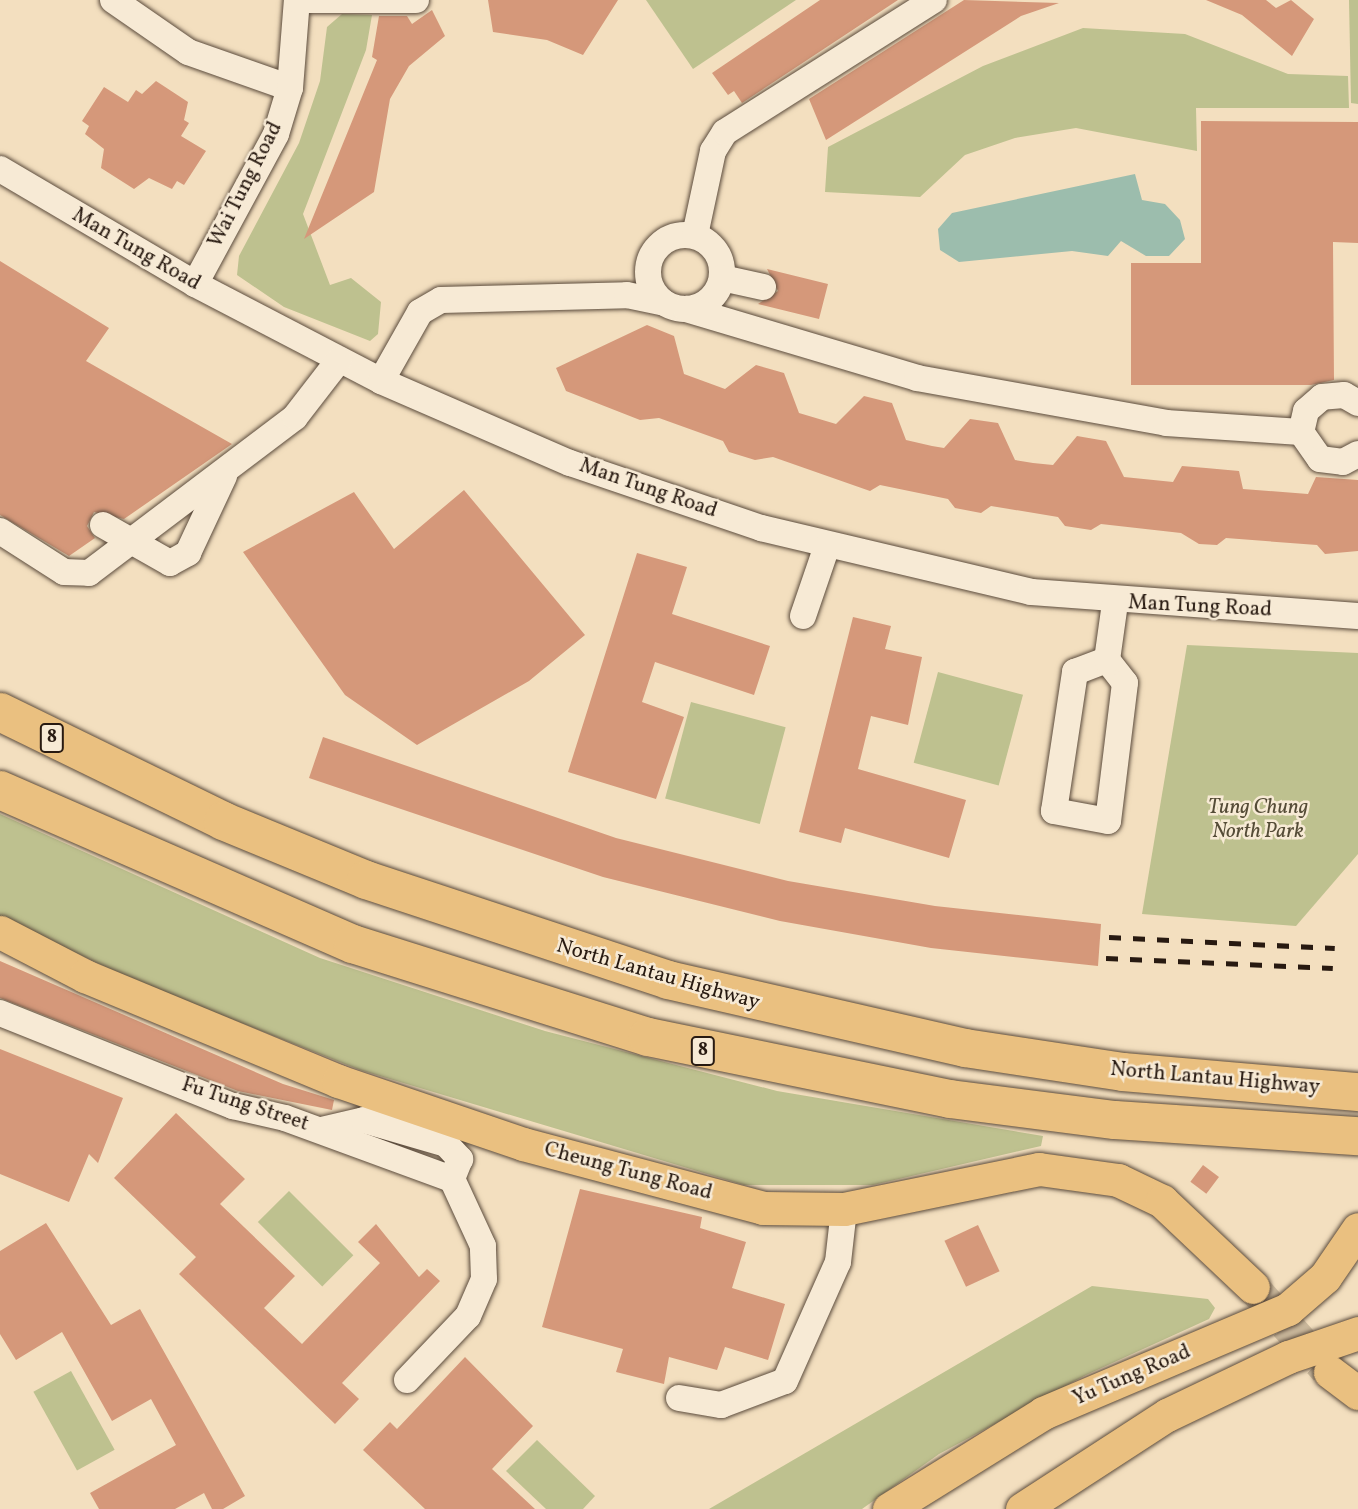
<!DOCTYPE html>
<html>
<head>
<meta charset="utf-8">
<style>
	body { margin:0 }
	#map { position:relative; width:1358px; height:1509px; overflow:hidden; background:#f3dfbf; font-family:Vollkorn,serif }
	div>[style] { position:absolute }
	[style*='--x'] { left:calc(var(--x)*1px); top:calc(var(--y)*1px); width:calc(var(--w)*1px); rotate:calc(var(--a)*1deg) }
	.green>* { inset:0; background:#bec18f; transform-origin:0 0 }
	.water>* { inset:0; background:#9cbdad }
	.building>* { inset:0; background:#d5987a; transform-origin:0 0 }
	.major-tunnel>* { height:33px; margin-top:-16.5px; transform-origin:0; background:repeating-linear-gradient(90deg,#cab89c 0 33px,transparent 0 50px) }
	.roads { filter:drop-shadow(0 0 2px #5b4b3c) drop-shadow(0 0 2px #5b4b3c) }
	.minor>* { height:26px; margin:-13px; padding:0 13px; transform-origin:13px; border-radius:13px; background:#f7ead5 }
	.minor>.ring { margin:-13px; padding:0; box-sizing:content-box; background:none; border:26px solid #f7ead5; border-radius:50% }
	.major>* { height:33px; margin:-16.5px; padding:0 16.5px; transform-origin:16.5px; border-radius:16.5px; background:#eac080 }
	.highway>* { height:38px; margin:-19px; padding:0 19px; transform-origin:19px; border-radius:19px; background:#eac080 }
	.rail>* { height:5px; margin-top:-2.5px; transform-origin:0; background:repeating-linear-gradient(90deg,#281a11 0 12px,transparent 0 24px) }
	span { translate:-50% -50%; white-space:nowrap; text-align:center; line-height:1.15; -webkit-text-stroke:5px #f7ead5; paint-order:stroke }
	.shield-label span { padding:2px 5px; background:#f7ead5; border:2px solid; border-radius:5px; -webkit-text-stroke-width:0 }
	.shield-label { font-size:19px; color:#281a11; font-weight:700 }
	.street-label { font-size:21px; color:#281a11 }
	.park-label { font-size:21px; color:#554c37; font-style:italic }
</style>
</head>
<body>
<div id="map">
	<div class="green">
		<i style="clip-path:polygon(646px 0,796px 0,693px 69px)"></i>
		<i style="clip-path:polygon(1349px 0,1358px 0,1358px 104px,1351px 103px)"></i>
		<i style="clip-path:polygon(342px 14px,372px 15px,366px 50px,303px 214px,330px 285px,351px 278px,381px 302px,378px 334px,370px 341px,284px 307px,237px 275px,239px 256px,299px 143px,320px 81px,327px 27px)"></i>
		<i style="clip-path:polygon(1083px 28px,1185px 34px,1288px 74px,1348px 76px,1349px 108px,1196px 108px,1197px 151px,1076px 128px,1015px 138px,965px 155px,920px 197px,825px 192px,828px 147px,983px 66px)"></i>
		<i style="clip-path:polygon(1187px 645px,1358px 653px,1358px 854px,1296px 926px,1142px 914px)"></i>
		<i style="left:938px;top:672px;width:88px;height:94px;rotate:15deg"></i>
		<i style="left:691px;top:702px;width:98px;height:100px;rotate:15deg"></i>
		<i style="clip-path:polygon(0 814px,320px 958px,545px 1031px,777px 1091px,1043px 1136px,1041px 1146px,873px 1185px,744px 1185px,360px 1070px,133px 980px,0 917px)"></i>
		<i style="left:289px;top:1191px;width:91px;height:44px;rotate:45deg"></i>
		<i style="clip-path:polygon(1092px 1286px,1208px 1299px,1215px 1308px,1209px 1319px,1086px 1375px,939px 1454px,862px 1509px,709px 1509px)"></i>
		<i style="left:71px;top:1371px;width:90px;height:43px;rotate:61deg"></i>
		<i style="clip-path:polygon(537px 1440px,595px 1496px,583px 1509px,546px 1509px,506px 1471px)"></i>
	</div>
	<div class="water">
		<i style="clip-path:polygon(1135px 174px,1142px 200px,1165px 204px,1180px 220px,1185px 239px,1169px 256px,1146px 256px,1121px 241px,1108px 256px,1072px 251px,959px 262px,940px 250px,938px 229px,952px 213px)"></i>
	</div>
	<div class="building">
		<i style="clip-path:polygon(488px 0,618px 0,583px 55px,547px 40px,493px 32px)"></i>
		<i style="clip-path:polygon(820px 0,898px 0,742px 103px,734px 91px,728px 95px,712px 73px)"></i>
		<i style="clip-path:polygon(964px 0,1059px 3px,1021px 16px,826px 140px,809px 99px)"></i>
		<i style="clip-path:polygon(1206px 0,1266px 0,1276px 8px,1291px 0,1314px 19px,1292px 56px,1242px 15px)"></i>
		<i style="clip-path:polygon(432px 10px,445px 36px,409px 66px,390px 99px,374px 192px,304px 239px,377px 60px,372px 57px,379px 16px,407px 16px,412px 24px)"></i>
		<i style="clip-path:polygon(156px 81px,188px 102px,184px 120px,189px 123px,181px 136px,206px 151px,184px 185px,177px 181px,172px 189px,149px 178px,134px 189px,101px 168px,104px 149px,85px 134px,89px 126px,82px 121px,104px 87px,128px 102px,136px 90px,142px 94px)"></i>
		<i style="clip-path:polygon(1201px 121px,1358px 122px,1358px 243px,1333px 242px,1334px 380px,1311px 385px,1131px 385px,1131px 263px,1201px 263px)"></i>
		<i style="clip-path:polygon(0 261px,109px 328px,86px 361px,232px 444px,124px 519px,94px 512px,87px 526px,95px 538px,69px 556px,0 515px)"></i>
		<i style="clip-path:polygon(767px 269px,828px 284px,819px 319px,758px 304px,778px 291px)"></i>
		<i style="clip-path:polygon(647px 325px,674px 336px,684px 374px,725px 389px,756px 365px,784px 373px,799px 413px,836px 424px,864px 396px,892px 403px,906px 440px,932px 446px,944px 448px,970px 419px,998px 423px,1015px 460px,1033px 463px,1053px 465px,1077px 436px,1106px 441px,1124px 477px,1173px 482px,1182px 466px,1206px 468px,1239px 471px,1243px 489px,1308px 494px,1316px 477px,1358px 480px,1358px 551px,1325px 554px,1317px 545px,1226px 538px,1217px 545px,1199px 544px,1181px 533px,1101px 524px,1091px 530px,1065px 526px,1058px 517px,991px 506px,981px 513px,955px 508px,948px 499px,880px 485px,870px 491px,773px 457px,755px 460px,729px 452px,723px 441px,659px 418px,640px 420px,566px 391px,556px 368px)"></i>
		<i style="clip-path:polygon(464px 490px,585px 635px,529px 681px,417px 745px,345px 695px,243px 552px,354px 492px,394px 549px)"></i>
		<i style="clip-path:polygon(637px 553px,687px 567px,672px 614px,770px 646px,754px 695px,655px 662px,642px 702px,684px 717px,656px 799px,568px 772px)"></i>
		<i style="clip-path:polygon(853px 617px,891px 626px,885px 649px,922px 657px,908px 725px,871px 716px,858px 769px,966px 800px,949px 858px,845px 828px,841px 843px,799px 832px)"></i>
		<i style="clip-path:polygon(323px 737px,616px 838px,788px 881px,935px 906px,1101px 924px,1098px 966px,931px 948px,780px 921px,603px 877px,309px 778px)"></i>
		<i style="clip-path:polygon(0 961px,283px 1084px,334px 1100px,332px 1110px,238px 1091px,0 998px)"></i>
		<i style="clip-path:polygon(0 1049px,123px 1098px,98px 1163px,89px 1154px,69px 1202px,0 1174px)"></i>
		<i style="clip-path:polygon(176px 1113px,245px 1179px,220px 1204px,295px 1276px,264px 1308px,302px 1344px,380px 1263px,358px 1242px,376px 1224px,419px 1277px,427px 1269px,440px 1281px,342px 1383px,359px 1399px,335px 1424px,179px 1274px,196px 1257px,114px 1178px)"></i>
		<i style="left:1203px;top:1165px;width:20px;height:21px;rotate:37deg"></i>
		<i style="clip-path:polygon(580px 1189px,702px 1217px,700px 1228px,746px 1242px,732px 1288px,785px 1304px,768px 1360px,725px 1347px,717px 1370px,669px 1357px,664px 1384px,616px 1372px,623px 1349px,542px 1327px)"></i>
		<i style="clip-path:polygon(46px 1223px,111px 1325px,140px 1309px,245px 1496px,223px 1509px,212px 1509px,204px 1493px,175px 1509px,99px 1509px,90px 1493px,176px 1445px,151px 1399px,112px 1421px,62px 1332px,16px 1360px,0 1334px,0 1251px)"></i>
		<i style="left:978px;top:1225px;width:51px;height:37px;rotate:65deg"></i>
		<i style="clip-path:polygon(465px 1357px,533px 1426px,492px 1469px,535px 1509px,425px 1509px,363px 1450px,390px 1422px,397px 1429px)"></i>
	</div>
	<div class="major-tunnel">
		<i style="--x:1253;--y:1287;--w:110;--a:48.3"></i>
	</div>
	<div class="roads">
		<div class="minor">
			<i style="--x:113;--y:0;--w:91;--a:34.7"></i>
			<i style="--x:188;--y:52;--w:108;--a:19.4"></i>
			<i style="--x:0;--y:169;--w:226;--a:30.5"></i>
			<i style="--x:195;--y:284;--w:210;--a:27.5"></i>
			<i style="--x:381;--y:381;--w:206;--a:23.5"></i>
			<i style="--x:570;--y:463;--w:202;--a:18.8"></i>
			<i style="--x:761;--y:528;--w:277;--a:13.3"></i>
			<i style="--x:1031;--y:592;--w:328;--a:4.2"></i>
			<i class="ring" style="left:648px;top:235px;width:48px;height:48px"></i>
			<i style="--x:695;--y:235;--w:86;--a:-77.9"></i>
			<i style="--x:713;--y:151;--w:22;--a:-58"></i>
			<i style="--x:725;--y:132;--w:247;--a:-32.3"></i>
			<i style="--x:722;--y:278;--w:42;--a:12.4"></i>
			<i style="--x:195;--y:284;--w:170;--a:-61.6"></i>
			<i style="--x:276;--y:134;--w:48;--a:-73.1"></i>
			<i style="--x:290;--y:88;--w:88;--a:-85.5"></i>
			<i style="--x:297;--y:0;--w:119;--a:0"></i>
			<i style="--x:686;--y:309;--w:241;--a:16.6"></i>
			<i style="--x:917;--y:378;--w:253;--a:10.2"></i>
			<i style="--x:1166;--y:423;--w:135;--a:3.8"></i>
			<i style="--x:381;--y:381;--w:79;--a:-60.5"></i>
			<i style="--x:420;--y:312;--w:24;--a:-30"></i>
			<i style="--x:441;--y:300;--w:186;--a:-1.5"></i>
			<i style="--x:627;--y:295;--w:38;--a:12"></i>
			<i style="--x:1358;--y:403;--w:16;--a:-150"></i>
			<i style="--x:1344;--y:395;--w:22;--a:175"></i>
			<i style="--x:1322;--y:397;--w:21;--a:139"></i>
			<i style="--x:1306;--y:411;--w:22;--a:103"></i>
			<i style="--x:1301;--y:432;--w:33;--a:55"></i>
			<i style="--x:1320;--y:459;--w:23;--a:7"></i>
			<i style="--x:1343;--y:462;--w:17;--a:-28"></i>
			<i style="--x:103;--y:525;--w:77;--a:29.6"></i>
			<i style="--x:170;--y:563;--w:21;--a:-29"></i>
			<i style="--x:188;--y:553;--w:85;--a:-64.9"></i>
			<i style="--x:0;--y:531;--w:76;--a:32.6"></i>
			<i style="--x:64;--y:572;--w:25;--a:2"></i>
			<i style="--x:89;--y:573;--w:258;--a:-37.1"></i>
			<i style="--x:295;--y:417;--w:72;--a:-52.3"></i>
			<i style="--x:803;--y:616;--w:74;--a:-71.1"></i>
			<i style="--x:1107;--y:660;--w:29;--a:52"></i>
			<i style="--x:1125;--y:683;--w:139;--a:97"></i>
			<i style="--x:1108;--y:821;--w:55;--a:-169.5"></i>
			<i style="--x:1054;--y:811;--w:141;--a:-81.4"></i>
			<i style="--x:1075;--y:672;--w:34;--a:-21"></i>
			<i style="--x:1107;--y:660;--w:58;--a:-82"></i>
			<i style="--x:0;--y:1013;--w:251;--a:21.8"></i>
			<i style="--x:233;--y:1106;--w:53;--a:13"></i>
			<i style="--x:285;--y:1118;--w:178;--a:20.1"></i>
			<i style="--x:322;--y:1130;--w:43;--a:-13.4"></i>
			<i style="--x:364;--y:1120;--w:85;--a:16.3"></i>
			<i style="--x:446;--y:1144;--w:21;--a:47"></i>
			<i style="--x:460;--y:1159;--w:22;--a:112"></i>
			<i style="--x:407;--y:1380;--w:88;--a:-46.4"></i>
			<i style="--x:468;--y:1316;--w:40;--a:-66.6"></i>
			<i style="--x:484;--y:1279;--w:33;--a:-92"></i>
			<i style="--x:483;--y:1246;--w:74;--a:-114.8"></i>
			<i style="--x:679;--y:1398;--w:43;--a:9.5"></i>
			<i style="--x:721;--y:1405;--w:68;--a:-20.6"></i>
			<i style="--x:785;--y:1381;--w:130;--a:-66"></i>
			<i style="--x:838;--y:1262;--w:53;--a:-83.5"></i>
		</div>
		<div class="major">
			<i style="--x:0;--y:932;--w:96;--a:27.4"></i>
			<i style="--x:85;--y:976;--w:274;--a:22.5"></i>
			<i style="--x:338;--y:1081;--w:195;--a:18.8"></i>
			<i style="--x:523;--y:1144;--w:248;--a:14.9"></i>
			<i style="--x:763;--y:1208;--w:81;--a:0.7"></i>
			<i style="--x:844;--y:1209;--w:199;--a:-11.6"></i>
			<i style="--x:1039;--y:1169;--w:80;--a:7.9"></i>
			<i style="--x:1118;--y:1180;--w:49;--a:25.5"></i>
			<i style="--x:1162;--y:1201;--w:125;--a:43.4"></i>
			<i style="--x:1330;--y:1372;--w:35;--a:37"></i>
			<i style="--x:889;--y:1509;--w:181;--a:-31.9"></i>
			<i style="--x:1043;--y:1413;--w:266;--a:-23"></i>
			<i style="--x:1288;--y:1309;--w:49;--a:-40.9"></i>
			<i style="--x:1325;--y:1277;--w:58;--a:-55.5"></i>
			<i style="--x:1022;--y:1509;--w:173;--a:-33"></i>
			<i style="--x:1167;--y:1415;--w:134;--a:-25.6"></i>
			<i style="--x:1288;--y:1357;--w:74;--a:-18.9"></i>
		</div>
		<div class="highway">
			<i style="--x:0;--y:712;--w:248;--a:26"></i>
			<i style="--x:223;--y:821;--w:155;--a:22.4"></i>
			<i style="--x:366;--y:880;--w:318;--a:18.3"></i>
			<i style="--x:668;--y:980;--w:305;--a:12.9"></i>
			<i style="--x:965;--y:1048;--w:160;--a:8.6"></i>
			<i style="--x:1123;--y:1072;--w:236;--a:4.9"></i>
			<i style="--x:0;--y:790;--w:385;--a:23.6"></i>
			<i style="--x:353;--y:944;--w:309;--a:17.5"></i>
			<i style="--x:648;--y:1037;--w:308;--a:11.6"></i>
			<i style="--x:950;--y:1099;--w:166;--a:7.3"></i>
			<i style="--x:1115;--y:1120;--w:244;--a:3.8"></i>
		</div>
	</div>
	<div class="rail">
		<i style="--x:1109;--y:937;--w:226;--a:2.8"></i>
		<i style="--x:1106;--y:958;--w:227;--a:2.5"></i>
	</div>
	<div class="shield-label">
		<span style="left:52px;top:738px">8</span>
		<span style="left:703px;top:1051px">8</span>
	</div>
	<div class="street-label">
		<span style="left:246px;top:185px;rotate:-63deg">Wai Tung Road</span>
		<span style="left:136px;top:250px;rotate:30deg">Man Tung Road</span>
		<span style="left:648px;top:489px;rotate:19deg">Man Tung Road</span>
		<span style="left:1200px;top:607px;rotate:3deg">Man Tung Road</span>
		<span style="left:658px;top:975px;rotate:16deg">North Lantau Highway</span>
		<span style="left:1215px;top:1079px;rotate:5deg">North Lantau Highway</span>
		<span style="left:245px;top:1105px;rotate:18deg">Fu Tung Street</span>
		<span style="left:628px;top:1172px;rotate:15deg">Cheung Tung Road</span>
		<span style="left:1132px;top:1376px;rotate:-23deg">Yu Tung Road</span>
	</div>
	<div class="park-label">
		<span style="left:1258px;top:820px">Tung Chung<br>North Park</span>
	</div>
</div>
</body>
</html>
